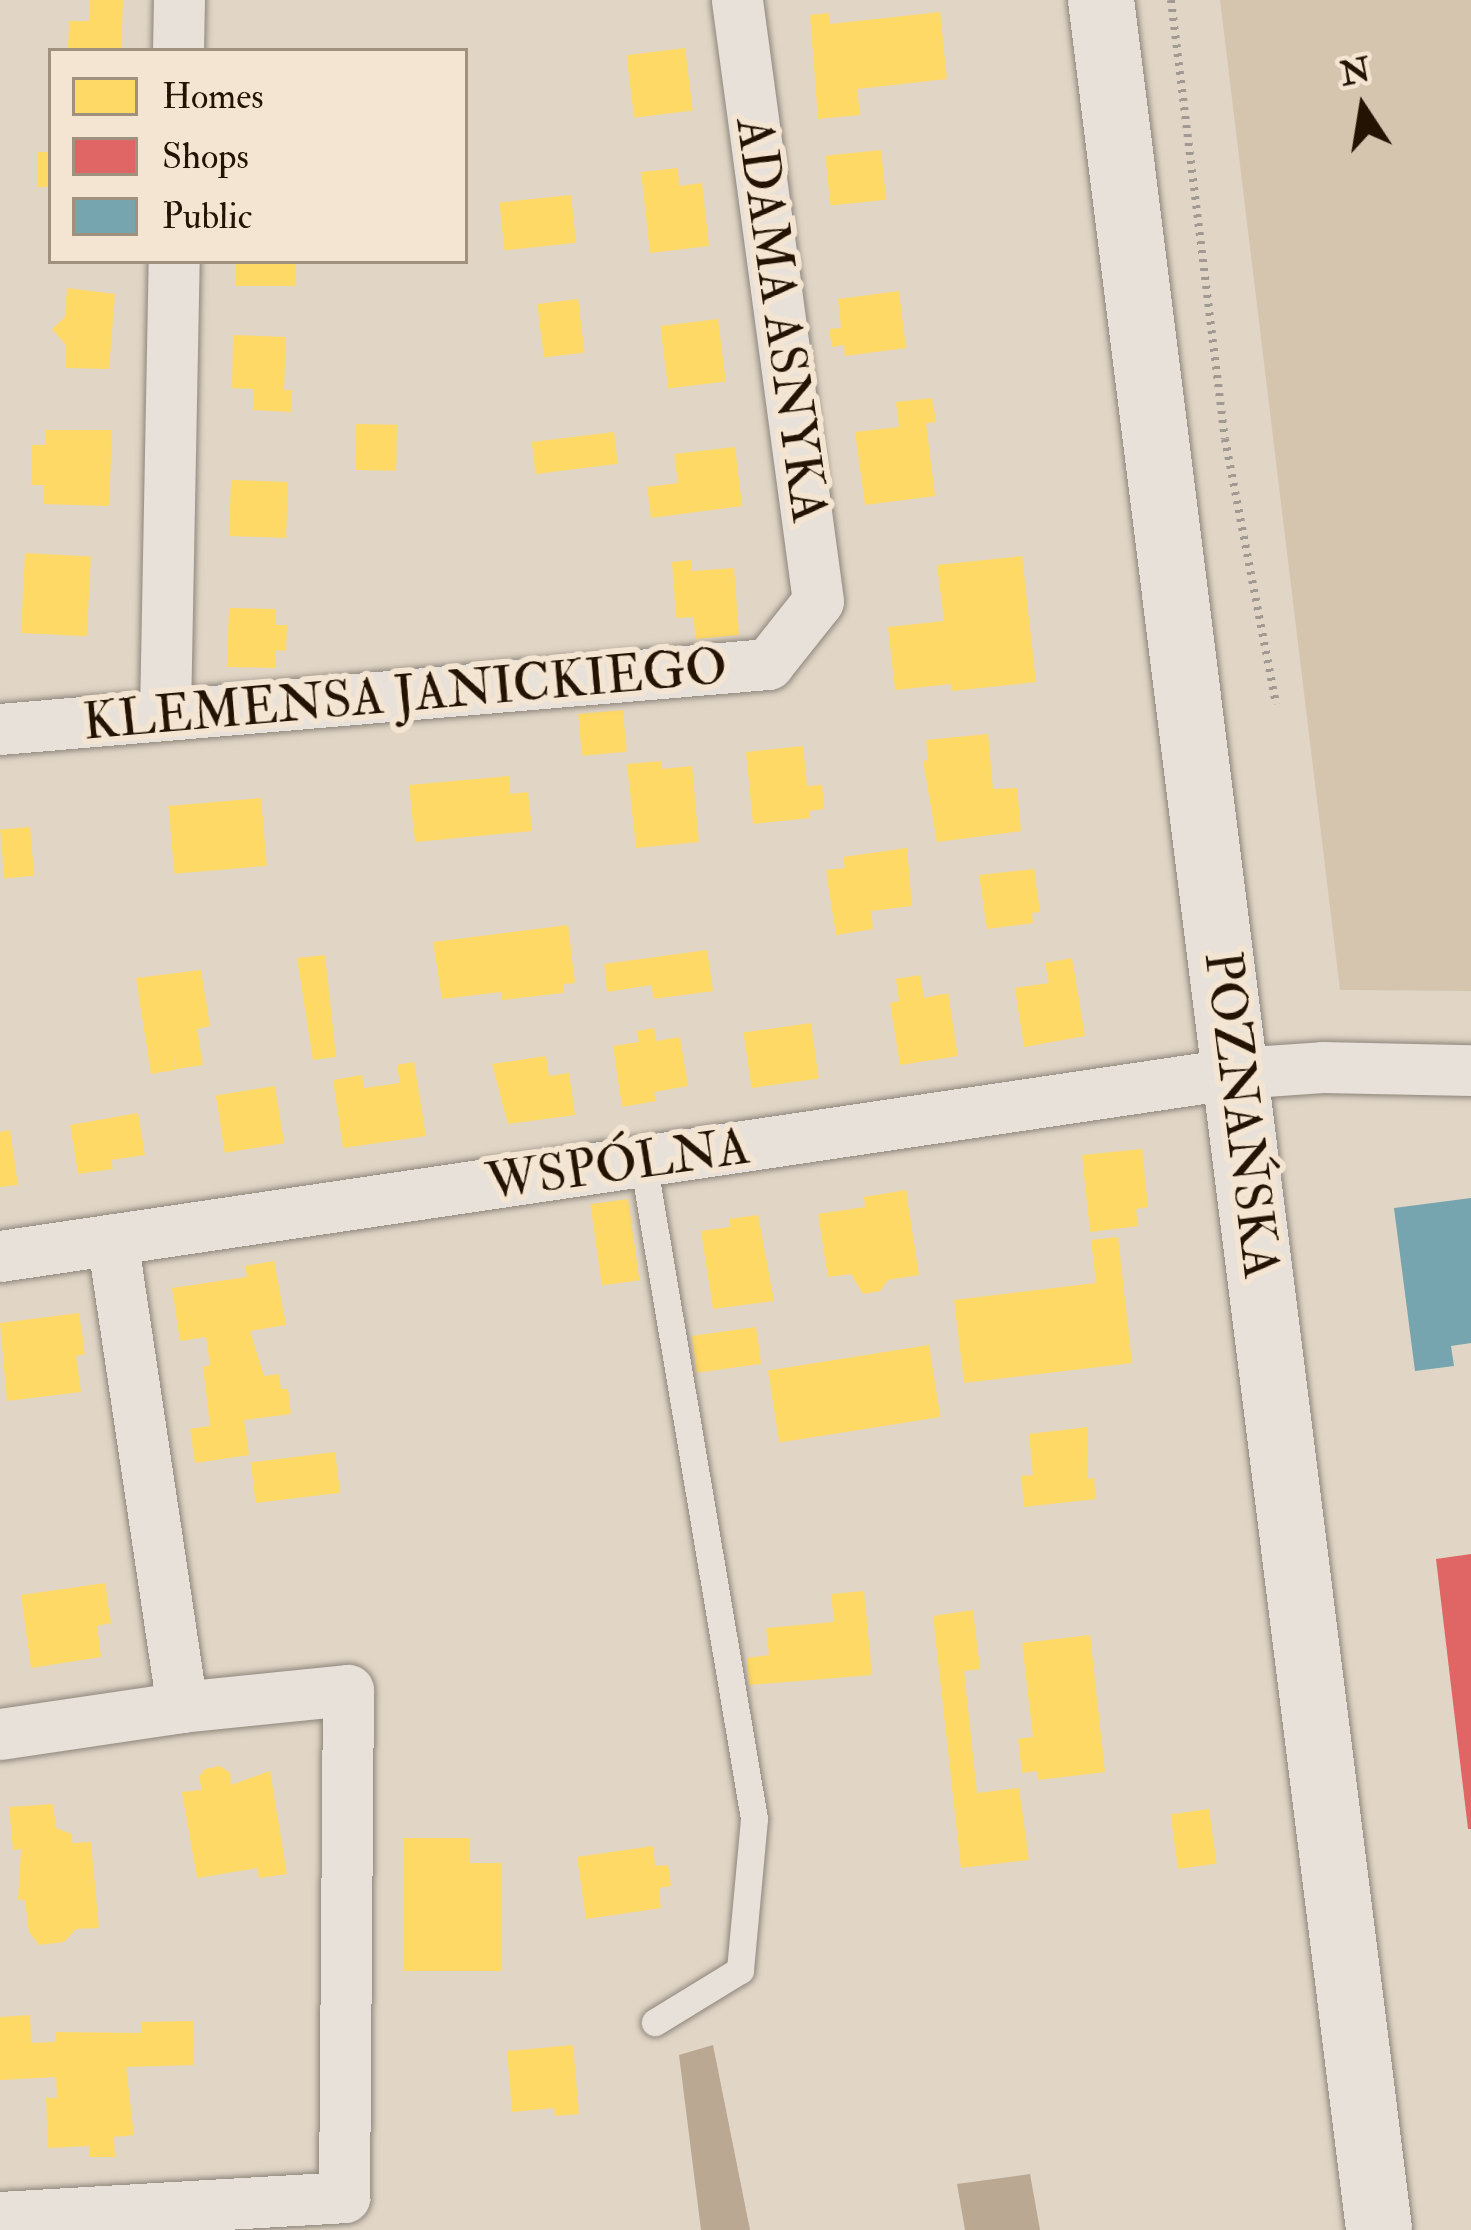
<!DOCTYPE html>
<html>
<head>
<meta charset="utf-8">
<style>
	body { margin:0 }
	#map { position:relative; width:1471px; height:2230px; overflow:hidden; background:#e1d6c6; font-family:"IM FELL Double Pica",serif }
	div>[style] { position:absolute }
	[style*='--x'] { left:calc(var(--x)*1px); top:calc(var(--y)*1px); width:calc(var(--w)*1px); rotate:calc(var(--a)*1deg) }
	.green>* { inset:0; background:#d5c4ae }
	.water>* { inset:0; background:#baa892 }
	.homes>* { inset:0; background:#ffd966; transform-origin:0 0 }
	.shops>* { inset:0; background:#e06666 }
	.public>* { inset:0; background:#76a5af }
	.path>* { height:8px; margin-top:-4px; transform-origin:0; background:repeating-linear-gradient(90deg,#a09a93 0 3px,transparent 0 9px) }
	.roads { filter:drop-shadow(0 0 3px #8e857b) drop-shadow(0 0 3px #8e857b) }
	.service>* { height:27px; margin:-13.5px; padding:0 13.5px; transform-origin:13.5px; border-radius:13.5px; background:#e7e1da }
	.minor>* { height:51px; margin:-25.5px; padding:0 25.5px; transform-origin:25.5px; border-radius:25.5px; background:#e7e1da }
	.secondary>* { height:66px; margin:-33px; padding:0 33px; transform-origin:33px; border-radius:33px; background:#e7e1da }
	span { translate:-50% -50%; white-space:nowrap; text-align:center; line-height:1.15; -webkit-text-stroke:12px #f3e5d2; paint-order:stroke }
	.street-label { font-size:51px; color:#241203 }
	.legend { position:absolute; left:48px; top:48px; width:420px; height:216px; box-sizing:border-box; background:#f3e5d2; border:3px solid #a0917f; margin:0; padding:15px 21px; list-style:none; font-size:36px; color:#241203 }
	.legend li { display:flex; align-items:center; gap:24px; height:60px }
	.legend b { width:60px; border:3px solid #a0917f }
	.north { position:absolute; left:1303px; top:48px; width:120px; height:120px; -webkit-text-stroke:9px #f3e5d2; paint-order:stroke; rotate:348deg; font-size:33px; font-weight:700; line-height:48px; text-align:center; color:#241203 }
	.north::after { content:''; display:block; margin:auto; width:42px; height:54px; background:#241203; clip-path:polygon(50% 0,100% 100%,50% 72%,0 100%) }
</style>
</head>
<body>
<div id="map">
	<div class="green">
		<i style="clip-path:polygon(1220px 0,1471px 0,1471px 991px,1340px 990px)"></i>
	</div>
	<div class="water">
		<i style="clip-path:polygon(713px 2045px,750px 2230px,701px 2230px,679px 2055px)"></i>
		<i style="clip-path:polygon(1030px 2174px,1040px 2230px,965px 2230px,957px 2184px)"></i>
	</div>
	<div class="homes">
		<i style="clip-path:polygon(89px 0,123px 0,121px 51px,68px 51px,69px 21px,89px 21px)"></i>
		<i style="clip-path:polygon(940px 12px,947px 79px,857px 89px,860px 115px,818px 119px,810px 15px,829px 13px,830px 24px)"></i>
		<i style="left:685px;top:48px;width:63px;height:59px;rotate:83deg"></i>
		<i style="left:881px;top:150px;width:50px;height:56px;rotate:84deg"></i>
		<i style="left:51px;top:152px;width:35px;height:14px;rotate:90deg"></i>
		<i style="clip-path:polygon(678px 168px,679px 186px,702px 183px,709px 246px,650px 253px,641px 172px)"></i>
		<i style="left:571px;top:195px;width:48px;height:72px;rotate:84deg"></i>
		<i style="left:235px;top:261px;width:60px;height:25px"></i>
		<i style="clip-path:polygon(67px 288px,115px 294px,109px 369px,66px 368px,66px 345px,52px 329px,65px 317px)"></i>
		<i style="clip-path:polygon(899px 291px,906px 348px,845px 356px,844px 345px,832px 347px,829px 329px,841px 328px,838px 299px)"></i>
		<i style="left:578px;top:299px;width:54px;height:41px;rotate:83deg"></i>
		<i style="left:718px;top:319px;width:63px;height:58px;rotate:83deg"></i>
		<i style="clip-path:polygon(233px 335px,286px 337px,284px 390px,292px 390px,291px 412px,253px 410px,253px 389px,232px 388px)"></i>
		<i style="clip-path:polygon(932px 398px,936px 422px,926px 423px,935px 496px,865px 505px,855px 432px,899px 427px,896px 402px)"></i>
		<i style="left:356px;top:424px;width:41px;height:46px;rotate:1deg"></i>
		<i style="clip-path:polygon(45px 430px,112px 430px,109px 506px,43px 504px,44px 485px,31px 485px,31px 445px,45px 445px)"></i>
		<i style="left:614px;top:432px;width:32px;height:83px;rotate:83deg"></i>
		<i style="clip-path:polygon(735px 447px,742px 506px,651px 518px,647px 487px,678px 483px,674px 454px)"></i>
		<i style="left:231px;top:480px;width:57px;height:56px;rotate:2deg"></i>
		<i style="left:25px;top:553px;width:66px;height:80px;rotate:3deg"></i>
		<i style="clip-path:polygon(1022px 556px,1036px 682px,952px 691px,951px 684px,895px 690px,888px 627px,944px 621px,937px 565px)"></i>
		<i style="clip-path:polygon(692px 560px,692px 571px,734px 568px,739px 635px,696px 639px,693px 617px,676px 618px,672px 562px)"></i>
		<i style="clip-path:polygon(229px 608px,276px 609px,276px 625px,287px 625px,286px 651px,275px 650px,275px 668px,227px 667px)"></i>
		<i style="left:623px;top:710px;width:42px;height:45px;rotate:85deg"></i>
		<i style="clip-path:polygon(988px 734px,993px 789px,1017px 788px,1021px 831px,937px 842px,923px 761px,928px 760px,926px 740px)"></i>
		<i style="clip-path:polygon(803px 746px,807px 786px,822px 785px,824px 809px,810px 811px,810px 818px,753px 824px,746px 752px)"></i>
		<i style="clip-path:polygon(661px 761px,662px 769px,692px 766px,699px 842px,636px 848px,627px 764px)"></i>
		<i style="clip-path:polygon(509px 776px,510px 794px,528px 792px,532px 831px,415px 842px,409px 785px)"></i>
		<i style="left:261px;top:798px;width:68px;height:93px;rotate:85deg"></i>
		<i style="left:30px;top:827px;width:49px;height:30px;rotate:85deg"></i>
		<i style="clip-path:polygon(907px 848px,912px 906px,871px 911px,873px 929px,836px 935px,826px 870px,845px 868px,843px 857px)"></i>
		<i style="clip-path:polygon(1034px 869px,1040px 912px,1032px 913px,1033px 923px,987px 929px,979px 875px)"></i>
		<i style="clip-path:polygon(568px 925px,575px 983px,563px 984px,563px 993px,502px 1000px,501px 992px,442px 999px,433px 942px)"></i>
		<i style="clip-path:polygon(707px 950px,713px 991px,653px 999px,652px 985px,607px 992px,604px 964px)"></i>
		<i style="clip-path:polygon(325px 955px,336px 1057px,313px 1060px,297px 958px)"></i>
		<i style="clip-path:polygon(1072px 958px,1085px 1036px,1024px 1047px,1015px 988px,1049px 983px,1045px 963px)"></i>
		<i style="clip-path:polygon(201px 970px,210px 1026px,197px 1029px,203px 1065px,176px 1069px,174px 1056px,175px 1070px,151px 1074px,136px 978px)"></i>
		<i style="clip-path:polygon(920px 975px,924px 998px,948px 993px,958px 1056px,900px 1065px,890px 1003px,899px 1001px,896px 979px)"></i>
		<i style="left:811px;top:1023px;width:56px;height:68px;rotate:82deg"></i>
		<i style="clip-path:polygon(654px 1028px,656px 1041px,680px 1037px,688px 1086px,654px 1092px,656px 1101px,622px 1107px,613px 1046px,639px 1042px,637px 1031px)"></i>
		<i style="clip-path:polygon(546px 1056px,549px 1076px,569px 1073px,575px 1115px,508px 1124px,492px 1064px)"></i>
		<i style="clip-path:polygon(414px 1062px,426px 1136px,343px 1148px,333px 1080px,362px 1075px,364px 1088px,400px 1083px,397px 1065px)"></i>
		<i style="left:275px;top:1086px;width:58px;height:60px;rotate:81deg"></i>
		<i style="clip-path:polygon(138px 1113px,145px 1155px,111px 1160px,113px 1169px,78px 1174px,70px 1125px)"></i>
		<i style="clip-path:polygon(10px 1130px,18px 1185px,0 1187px,0 1132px)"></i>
		<i style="clip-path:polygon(1142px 1149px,1148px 1207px,1136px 1209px,1138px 1226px,1090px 1232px,1082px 1155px)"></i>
		<i style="clip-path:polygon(906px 1190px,919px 1275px,888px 1280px,880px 1291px,863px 1294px,851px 1274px,828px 1277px,818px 1214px,865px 1207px,864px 1197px)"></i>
		<i style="left:628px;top:1199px;width:82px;height:38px;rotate:82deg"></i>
		<i style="clip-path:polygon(758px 1215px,774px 1301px,713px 1309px,701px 1231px,730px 1227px,729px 1219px)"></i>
		<i style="clip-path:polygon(1118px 1237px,1132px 1363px,964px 1383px,954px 1300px,1096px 1283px,1091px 1240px)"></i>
		<i style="clip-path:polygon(274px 1261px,286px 1325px,250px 1331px,264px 1376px,279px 1374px,281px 1389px,288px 1389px,291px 1414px,244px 1420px,249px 1455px,195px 1463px,190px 1429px,210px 1426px,203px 1367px,210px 1365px,206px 1337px,180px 1341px,172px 1288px,247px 1277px,245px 1266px)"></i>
		<i style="clip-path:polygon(79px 1313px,85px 1354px,76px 1356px,81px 1392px,7px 1401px,0 1323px)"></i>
		<i style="left:756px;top:1327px;width:37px;height:65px;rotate:82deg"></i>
		<i style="left:929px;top:1345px;width:73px;height:163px;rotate:81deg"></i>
		<i style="clip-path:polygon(1088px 1427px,1087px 1479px,1094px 1478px,1096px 1499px,1024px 1507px,1021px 1476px,1033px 1475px,1029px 1434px)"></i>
		<i style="left:335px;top:1452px;width:41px;height:85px;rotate:83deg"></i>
		<i style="clip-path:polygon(105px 1583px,111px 1623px,97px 1626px,101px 1657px,31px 1668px,21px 1595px)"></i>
		<i style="clip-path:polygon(864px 1591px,872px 1675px,749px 1685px,747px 1658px,769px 1655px,766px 1628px,834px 1622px,831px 1594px)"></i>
		<i style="clip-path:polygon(973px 1610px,980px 1669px,964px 1671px,977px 1793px,1019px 1788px,1029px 1860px,961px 1868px,933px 1616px)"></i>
		<i style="clip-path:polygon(1090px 1635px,1105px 1772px,1038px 1780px,1037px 1771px,1022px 1773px,1018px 1739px,1033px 1737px,1022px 1643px)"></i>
		<i style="clip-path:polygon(220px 1766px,230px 1773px,231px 1785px,270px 1771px,287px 1874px,259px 1878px,257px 1868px,197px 1878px,182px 1792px,202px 1790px,199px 1777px,205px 1769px)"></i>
		<i style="clip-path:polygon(53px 1804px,56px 1828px,72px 1834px,72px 1843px,91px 1842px,99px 1928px,76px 1929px,64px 1942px,39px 1945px,29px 1932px,25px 1900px,18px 1900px,21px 1849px,13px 1850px,9px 1807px)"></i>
		<i style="left:1209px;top:1809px;width:55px;height:39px;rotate:82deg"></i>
		<i style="clip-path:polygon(403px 1838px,470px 1838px,470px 1863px,502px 1863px,502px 1971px,403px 1971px)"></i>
		<i style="clip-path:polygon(653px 1846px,655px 1866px,668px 1865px,671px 1886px,659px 1888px,661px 1908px,586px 1919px,577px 1857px)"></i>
		<i style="clip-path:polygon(30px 2015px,31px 2043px,55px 2042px,55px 2032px,141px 2033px,141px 2022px,193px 2021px,194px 2065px,126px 2067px,134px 2135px,114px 2137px,115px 2157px,89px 2157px,89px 2146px,48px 2148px,46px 2098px,57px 2098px,56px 2077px,0 2080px,0 2017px)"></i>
		<i style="clip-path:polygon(573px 2045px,579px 2114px,555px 2116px,554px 2108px,512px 2112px,507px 2051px)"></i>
	</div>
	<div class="shops">
		<i style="clip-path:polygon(1471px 1554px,1471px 1829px,1468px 1829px,1436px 1559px)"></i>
	</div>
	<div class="public">
		<i style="clip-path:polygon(1471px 1198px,1471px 1343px,1451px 1346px,1454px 1366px,1415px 1371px,1394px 1208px)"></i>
	</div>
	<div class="path">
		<i style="--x:1171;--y:0;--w:442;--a:83"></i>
		<i style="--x:1225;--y:439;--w:270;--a:79.1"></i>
	</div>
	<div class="roads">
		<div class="service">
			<i style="--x:643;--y:1161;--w:667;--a:80.42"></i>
			<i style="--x:754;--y:1819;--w:152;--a:95.3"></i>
			<i style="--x:740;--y:1970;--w:100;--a:148.5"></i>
		</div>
		<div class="minor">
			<i style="--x:178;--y:51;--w:51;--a:-88.9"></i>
			<i style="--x:165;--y:714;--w:453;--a:-88.9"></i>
			<i style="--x:0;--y:729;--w:771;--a:-4.84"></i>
			<i style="--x:768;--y:664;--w:80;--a:-51.6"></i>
			<i style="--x:818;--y:601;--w:606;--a:-97.68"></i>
			<i style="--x:0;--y:1256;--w:1250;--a:-8.42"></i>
			<i style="--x:1237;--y:1073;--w:85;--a:-4"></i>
			<i style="--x:1322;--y:1067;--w:149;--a:1.2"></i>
			<i style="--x:0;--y:1734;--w:184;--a:-8.4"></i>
			<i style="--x:182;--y:1707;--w:473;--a:-98.5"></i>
			<i style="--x:0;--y:2217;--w:345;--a:-3.3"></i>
			<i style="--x:344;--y:2197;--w:507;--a:-89.55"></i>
			<i style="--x:348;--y:1690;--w:167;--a:174.2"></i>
		</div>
		<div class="secondary">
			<i style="--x:1101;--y:0;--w:2247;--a:82.89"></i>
		</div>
	</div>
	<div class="street-label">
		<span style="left:781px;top:320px;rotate:82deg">ADAMA ASNYKA</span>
		<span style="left:405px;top:695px;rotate:-5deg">KLEMENSA JANICKIEGO</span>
		<span style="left:1241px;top:1115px;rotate:83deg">POZNAŃSKA</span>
		<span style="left:618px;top:1165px;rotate:-8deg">WSPÓLNA</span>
	</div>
	<ul class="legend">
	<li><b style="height:33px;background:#ffd966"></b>Homes</li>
	<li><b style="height:33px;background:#e06666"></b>Shops</li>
	<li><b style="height:33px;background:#76a5af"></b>Public</li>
	</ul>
	<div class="north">N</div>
</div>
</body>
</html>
